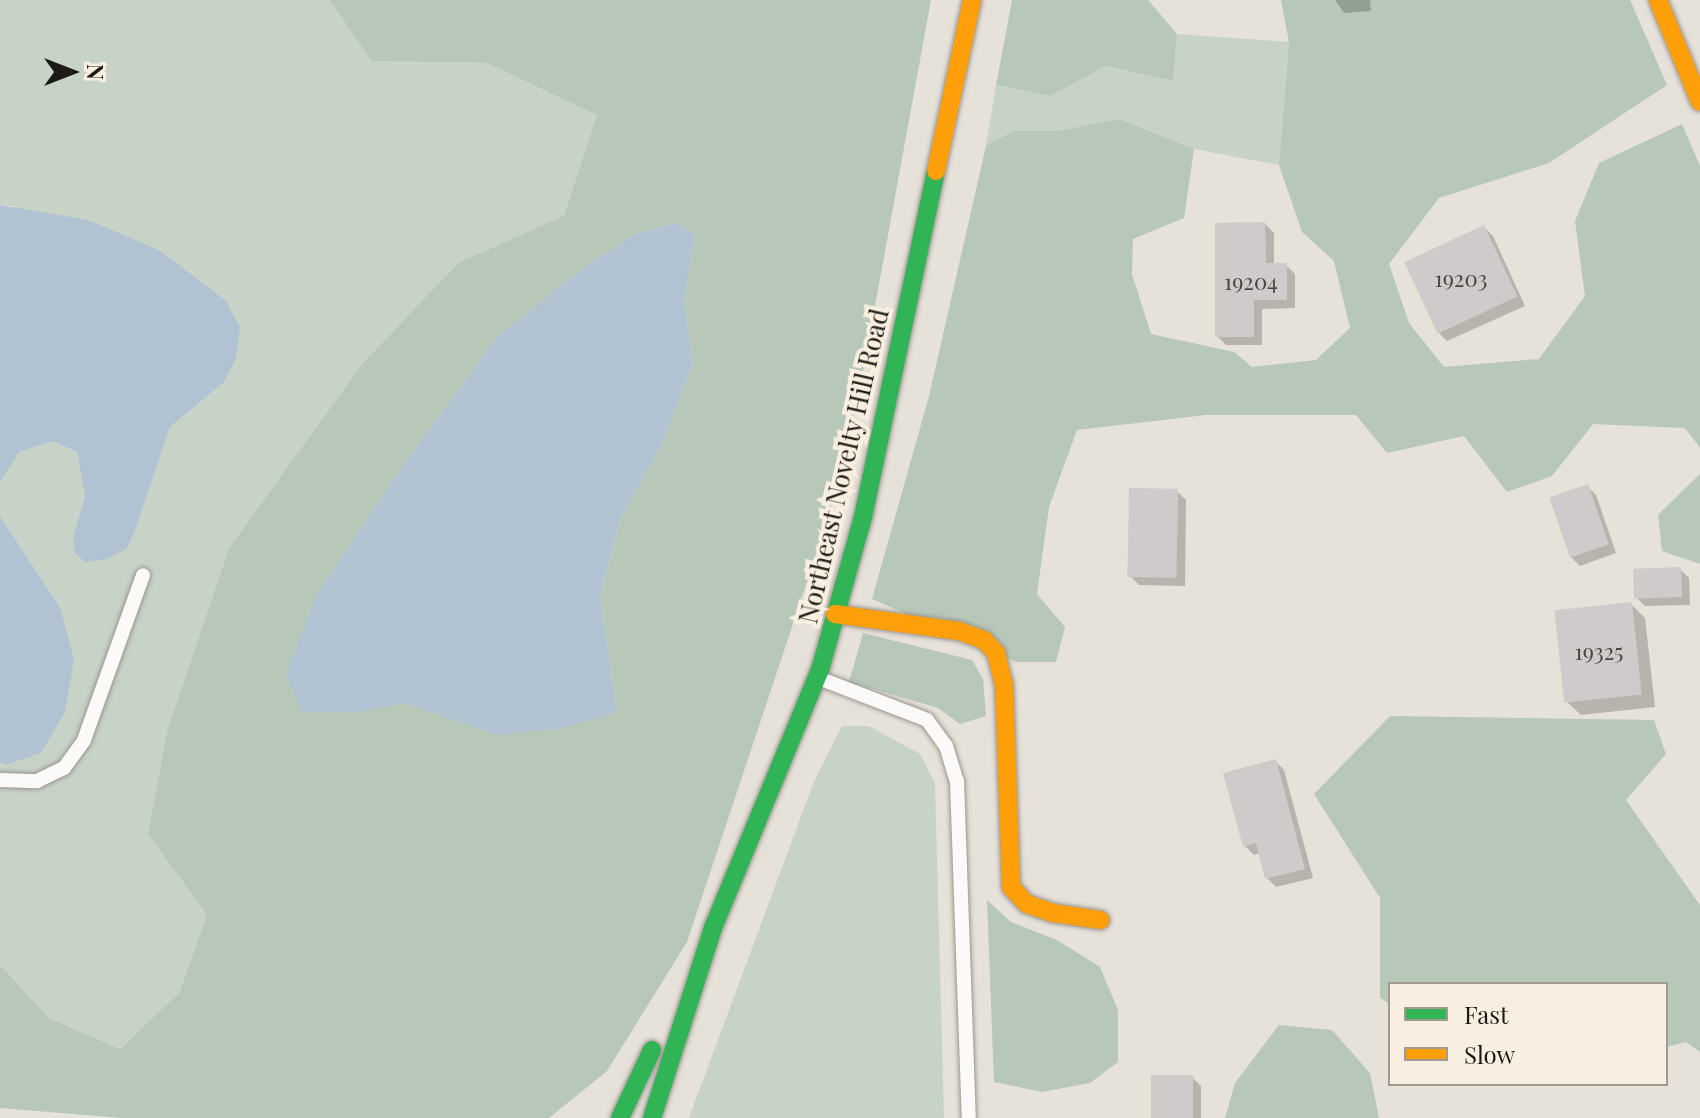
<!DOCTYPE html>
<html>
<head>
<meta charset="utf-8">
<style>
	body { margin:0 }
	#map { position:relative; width:1700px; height:1118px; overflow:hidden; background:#e6e1d9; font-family:"Playfair Display",serif }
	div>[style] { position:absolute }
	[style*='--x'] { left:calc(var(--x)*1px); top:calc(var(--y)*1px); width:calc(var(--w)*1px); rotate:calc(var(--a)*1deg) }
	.green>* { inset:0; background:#c7d3c7 }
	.forest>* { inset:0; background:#b7c8b9 }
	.water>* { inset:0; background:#b1c2d3 }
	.shadow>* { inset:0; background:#0003 }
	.building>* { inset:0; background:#cfcbca; transform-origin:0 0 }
	.roads { filter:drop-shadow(0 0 2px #9a9690) drop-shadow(0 0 2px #9a9690) }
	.lane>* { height:14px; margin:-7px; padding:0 7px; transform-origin:7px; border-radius:7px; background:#fbfaf9 }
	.fast>* { height:18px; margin:-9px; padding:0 9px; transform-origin:9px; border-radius:9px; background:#30b455 }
	.slow>* { height:18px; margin:-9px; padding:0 9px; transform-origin:9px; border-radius:9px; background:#ff9f0a }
	span { translate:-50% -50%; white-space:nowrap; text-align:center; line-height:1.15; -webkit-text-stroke:8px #f8efe1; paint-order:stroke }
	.number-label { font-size:22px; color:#4a4642 }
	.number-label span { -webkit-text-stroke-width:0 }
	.street-label { font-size:26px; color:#1d1a15 }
	.legend { position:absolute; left:1388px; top:982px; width:280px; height:104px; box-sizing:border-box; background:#f8efe1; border:2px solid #a09a8f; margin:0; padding:10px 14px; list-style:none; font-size:24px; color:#1d1a15 }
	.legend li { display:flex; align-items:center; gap:16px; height:40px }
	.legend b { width:40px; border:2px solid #a09a8f }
	.north { position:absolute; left:32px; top:32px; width:80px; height:80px; -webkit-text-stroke:6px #f8efe1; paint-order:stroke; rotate:90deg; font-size:22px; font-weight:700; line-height:32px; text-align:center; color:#1d1a15 }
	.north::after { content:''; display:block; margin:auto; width:28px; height:36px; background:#1d1a15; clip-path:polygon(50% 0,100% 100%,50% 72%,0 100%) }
</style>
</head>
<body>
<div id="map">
	<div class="green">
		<i style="clip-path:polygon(0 0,330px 0,371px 61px,487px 63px,598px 115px,564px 217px,458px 263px,362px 364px,229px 548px,167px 731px,148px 834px,207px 915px,179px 993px,120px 1049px,49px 1018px,0 965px,0 762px,5px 765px,60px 607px,0 516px,0 482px,19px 452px,52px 441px,77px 452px,85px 496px,73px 537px,135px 531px,170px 427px,223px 383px,13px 206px,0 205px)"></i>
		<i style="clip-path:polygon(1177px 34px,1289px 42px,1279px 165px,1194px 149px,1120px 119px,1056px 131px,1013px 131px,986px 146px,996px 85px,1050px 96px,1106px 66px,1173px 81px)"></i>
		<i style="clip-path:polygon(842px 726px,869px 726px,920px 754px,935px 784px,944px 1118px,689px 1118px,813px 784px)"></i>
	</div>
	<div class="forest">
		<i style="clip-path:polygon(evenodd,330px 0,931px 0,846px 465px,687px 942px,607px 1071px,549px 1118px,122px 1118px,0 1108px,0 965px,49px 1018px,120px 1049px,179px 993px,207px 915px,148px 834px,167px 731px,229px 548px,362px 364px,458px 263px,564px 216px,597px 115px,487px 63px,371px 61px,330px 0,676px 223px,695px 235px,684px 300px,693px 363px,662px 444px,620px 520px,600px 596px,617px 712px,499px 735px,405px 703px,318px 592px,399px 471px,498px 336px,589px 264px,636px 234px,676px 223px)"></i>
		<i style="clip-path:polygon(1012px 0,1148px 0,1177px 34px,1173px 81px,1106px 66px,1050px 96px,996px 85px)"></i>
		<i style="clip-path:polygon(1281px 0,1630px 0,1667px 85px,1549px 163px,1439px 198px,1389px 264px,1409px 323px,1444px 367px,1539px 359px,1585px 296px,1575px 221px,1599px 163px,1682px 124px,1700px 166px,1700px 448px,1685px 428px,1593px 424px,1552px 476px,1507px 492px,1464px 436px,1387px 453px,1356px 415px,1206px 415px,1077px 430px,1049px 507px,1037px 594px,1065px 627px,1056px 662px,1016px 662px,872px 599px,929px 396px,986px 146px,1013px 131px,1056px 131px,1120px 119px,1194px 149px,1184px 218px,1133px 239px,1132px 274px,1151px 334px,1234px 352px,1252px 367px,1316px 360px,1350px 328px,1334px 261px,1302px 232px,1279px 165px,1289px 42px)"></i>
		<i style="clip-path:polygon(1700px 474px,1700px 564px,1662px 551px,1658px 515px)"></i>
		<i style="clip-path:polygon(863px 633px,972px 660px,983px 679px,986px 716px,960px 724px,938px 708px,849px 682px)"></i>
		<i style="clip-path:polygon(1390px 716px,1654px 720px,1666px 754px,1626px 800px,1700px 905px,1700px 1052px,1686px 1042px,1666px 1047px,1666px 984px,1390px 984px,1390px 1004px,1380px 998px,1380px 898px,1314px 794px)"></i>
		<i style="clip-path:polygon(987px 900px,1011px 922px,1057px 940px,1100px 967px,1118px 1010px,1118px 1062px,1090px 1083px,1042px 1092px,994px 1082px)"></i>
		<i style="clip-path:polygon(1279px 1025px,1332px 1030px,1370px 1073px,1379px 1118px,1225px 1118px,1235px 1083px)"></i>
	</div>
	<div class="water">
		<i style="clip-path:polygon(0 205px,88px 220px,159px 250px,225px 300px,240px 327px,236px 358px,223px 383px,170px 427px,135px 531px,126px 549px,107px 559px,85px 562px,75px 553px,73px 537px,85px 496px,77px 452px,52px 441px,19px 452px,0 482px)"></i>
		<i style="clip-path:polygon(676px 223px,695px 235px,684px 300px,693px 363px,662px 444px,620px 520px,600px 596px,617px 712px,562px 728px,498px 735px,405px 703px,358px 712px,302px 712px,286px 674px,318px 592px,399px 471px,498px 336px,589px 264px,636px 234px)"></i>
		<i style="clip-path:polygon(0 516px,60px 607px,74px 660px,65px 712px,41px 753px,5px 765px,0 762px)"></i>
	</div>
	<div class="shadow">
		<i style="clip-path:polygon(1335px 0,1370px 0,1371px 11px,1344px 13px)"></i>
		<i style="clip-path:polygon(1265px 224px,1274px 233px,1274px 265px,1286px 265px,1295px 274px,1295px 308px,1262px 309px,1262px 345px,1226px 345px,1217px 336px)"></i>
		<i style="clip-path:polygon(1484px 227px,1493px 236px,1525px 306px,1447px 341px,1438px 332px)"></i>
		<i style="clip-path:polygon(1587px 486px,1596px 495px,1616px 553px,1580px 566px,1571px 557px)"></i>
		<i style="clip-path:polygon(1177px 491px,1186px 500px,1185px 586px,1139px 585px,1130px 576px)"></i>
		<i style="clip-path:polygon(1680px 569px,1689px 578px,1690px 605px,1645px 606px,1636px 597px)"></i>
		<i style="clip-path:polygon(1631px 604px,1645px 618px,1655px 707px,1581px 715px,1567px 702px)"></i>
		<i style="clip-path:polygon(1275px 761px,1284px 770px,1313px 878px,1276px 887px,1267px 878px,1260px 853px,1254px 855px,1245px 846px)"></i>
		<i style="clip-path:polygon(1192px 1077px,1201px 1086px,1201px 1118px,1154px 1118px)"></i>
	</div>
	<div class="building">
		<i style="clip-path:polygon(1265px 222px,1266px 263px,1287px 263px,1287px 300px,1254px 300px,1254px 337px,1215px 337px,1215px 223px)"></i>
		<i style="left:1484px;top:225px;width:79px;height:88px;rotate:65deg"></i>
		<i style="left:1588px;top:484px;width:64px;height:41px;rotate:71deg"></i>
		<i style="left:1129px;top:488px;width:49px;height:89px;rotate:1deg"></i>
		<i style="left:1681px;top:567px;width:30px;height:48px;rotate:88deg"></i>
		<i style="left:1632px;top:602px;width:93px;height:78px;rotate:84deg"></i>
		<i style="clip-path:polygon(1276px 759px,1305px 869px,1265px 879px,1256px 843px,1243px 847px,1223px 773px)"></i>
		<i style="left:1151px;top:1075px;width:42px;height:43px"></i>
	</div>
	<div class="roads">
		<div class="lane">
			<i style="--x:821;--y:679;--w:114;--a:21.1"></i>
			<i style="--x:927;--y:720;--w:32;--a:54"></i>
			<i style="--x:946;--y:746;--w:37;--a:73"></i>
			<i style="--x:957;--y:781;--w:337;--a:88"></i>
			<i style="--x:0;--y:780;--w:37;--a:2"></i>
			<i style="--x:37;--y:781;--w:30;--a:-26"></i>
			<i style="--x:64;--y:768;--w:34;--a:-54"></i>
			<i style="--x:84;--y:740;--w:175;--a:-70.3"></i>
		</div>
		<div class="fast">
			<i style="--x:620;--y:1118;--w:75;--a:-64.8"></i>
			<i style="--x:652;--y:1118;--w:200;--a:-72.2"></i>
			<i style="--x:713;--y:928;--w:279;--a:-67.5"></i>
			<i style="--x:820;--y:670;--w:159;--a:-74.3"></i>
			<i style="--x:863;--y:517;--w:354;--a:-78.1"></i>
		</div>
		<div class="slow">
			<i style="--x:1658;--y:0;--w:110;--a:67.6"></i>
			<i style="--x:936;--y:171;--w:175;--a:-78.1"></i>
			<i style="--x:835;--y:614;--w:125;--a:7.8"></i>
			<i style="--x:959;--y:631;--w:27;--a:20"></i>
			<i style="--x:984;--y:640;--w:18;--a:47"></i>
			<i style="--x:996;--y:653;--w:32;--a:76"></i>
			<i style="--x:1004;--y:684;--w:203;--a:88"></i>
			<i style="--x:1011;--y:887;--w:23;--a:47"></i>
			<i style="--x:1027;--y:904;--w:28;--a:19"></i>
			<i style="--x:1053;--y:913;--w:48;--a:8.5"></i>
		</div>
	</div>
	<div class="number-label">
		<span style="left:1461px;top:279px">19203</span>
		<span style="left:1251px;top:282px">19204</span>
		<span style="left:1599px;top:652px">19325</span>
	</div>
	<div class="street-label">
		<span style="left:843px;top:466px;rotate:-77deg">Northeast Novelty Hill Road</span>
	</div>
	<ul class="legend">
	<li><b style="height:10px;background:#30b455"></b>Fast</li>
	<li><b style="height:10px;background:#ff9f0a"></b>Slow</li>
	</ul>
	<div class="north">N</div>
</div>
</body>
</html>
